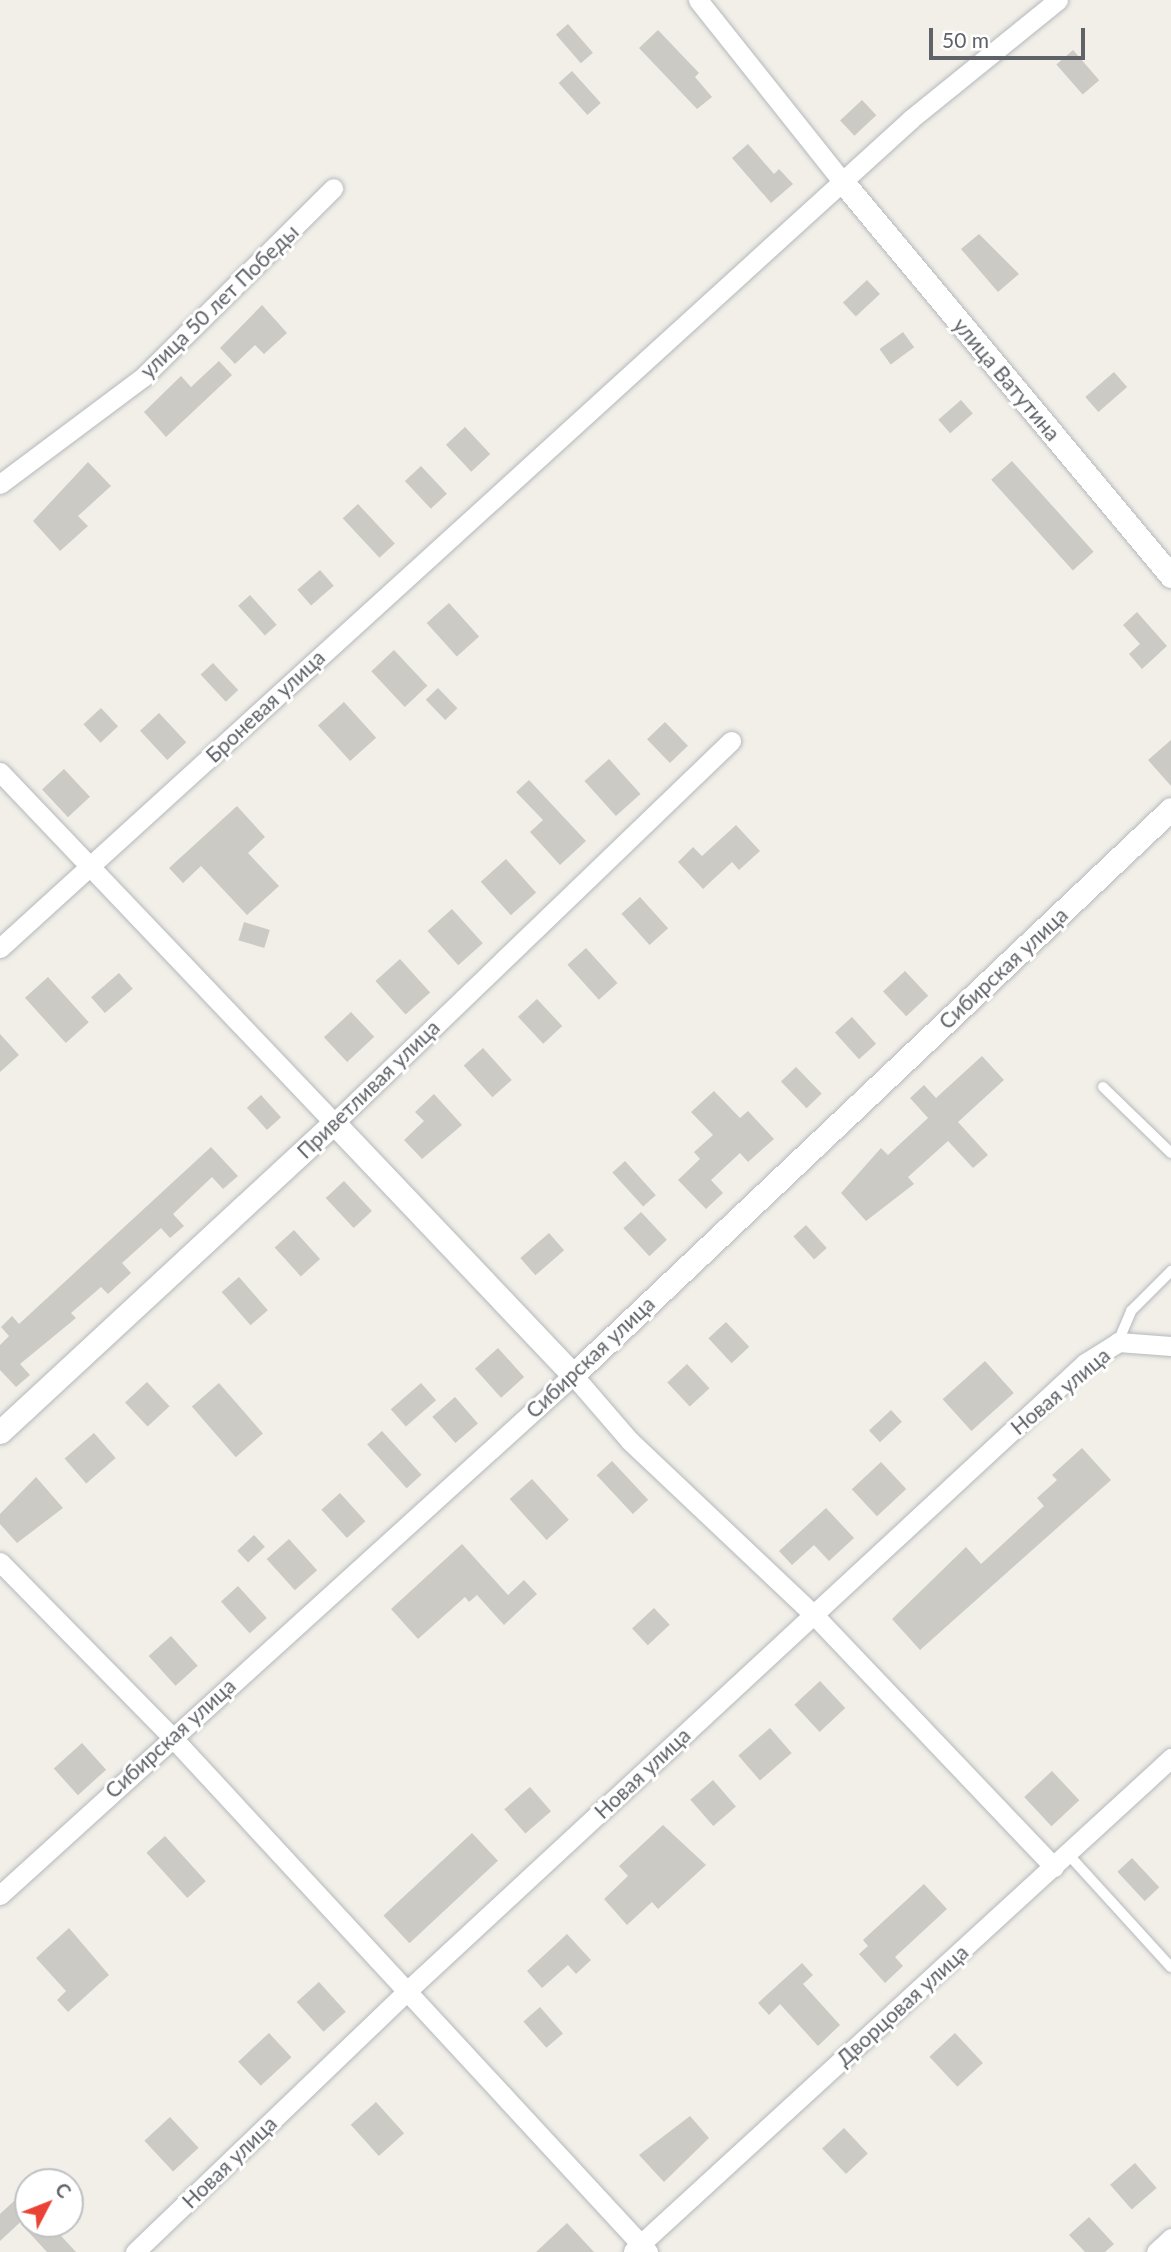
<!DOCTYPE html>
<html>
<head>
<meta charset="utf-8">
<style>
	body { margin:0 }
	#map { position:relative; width:1171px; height:2252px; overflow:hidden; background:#f1efe8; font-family:Lato,sans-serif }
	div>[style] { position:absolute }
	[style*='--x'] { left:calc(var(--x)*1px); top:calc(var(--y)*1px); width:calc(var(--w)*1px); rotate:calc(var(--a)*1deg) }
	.building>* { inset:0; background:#cccac5; transform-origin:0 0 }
	.roads { filter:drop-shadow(0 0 2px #b5b8bc) drop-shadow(0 0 2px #b5b8bc) }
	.service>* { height:10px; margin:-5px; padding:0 5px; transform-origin:5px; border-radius:5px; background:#fff }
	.minor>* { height:19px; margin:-9.5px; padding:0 9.5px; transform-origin:9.5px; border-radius:9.5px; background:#fff }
	.tertiary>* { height:23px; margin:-11.5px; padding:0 11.5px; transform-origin:11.5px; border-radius:11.5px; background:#fff }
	span { translate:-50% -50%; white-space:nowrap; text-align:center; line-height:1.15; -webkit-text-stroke:6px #fff; paint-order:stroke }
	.street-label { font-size:21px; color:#5f6368 }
	.north { position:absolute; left:14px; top:2168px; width:70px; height:70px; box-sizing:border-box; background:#fff; border:2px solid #bfc1c3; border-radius:50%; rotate:48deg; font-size:19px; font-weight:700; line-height:28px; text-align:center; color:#5f6368 }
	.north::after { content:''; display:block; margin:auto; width:24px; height:32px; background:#ea4335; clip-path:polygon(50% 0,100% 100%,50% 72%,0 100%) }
	.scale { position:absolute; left:929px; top:28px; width:156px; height:32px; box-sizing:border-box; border:4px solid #5f6368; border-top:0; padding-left:9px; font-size:21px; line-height:24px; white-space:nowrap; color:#5f6368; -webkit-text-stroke:5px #fff; paint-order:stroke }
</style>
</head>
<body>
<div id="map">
	<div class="building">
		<i style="left:568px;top:24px;width:38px;height:16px;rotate:49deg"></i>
		<i style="clip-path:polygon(658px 30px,699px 73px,695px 77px,712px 97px,697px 109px,639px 48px)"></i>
		<i style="left:1073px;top:50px;width:40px;height:22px;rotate:49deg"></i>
		<i style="left:572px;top:71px;width:43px;height:18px;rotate:48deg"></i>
		<i style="left:862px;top:100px;width:21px;height:30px;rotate:47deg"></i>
		<i style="clip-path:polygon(748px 144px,774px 174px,779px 169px,793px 184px,771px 203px,732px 158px)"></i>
		<i style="clip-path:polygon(979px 234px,1019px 274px,998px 292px,961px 249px)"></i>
		<i style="left:867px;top:280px;width:19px;height:33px;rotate:47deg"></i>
		<i style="clip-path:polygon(262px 305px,287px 333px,264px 354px,255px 345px,235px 364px,220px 348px)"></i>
		<i style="left:903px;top:332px;width:19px;height:29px;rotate:54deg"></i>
		<i style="clip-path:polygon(219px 361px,232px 375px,166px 437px,144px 412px,181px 376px,191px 387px)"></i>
		<i style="left:1114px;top:372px;width:20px;height:38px;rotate:49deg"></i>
		<i style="left:961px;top:400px;width:18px;height:30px;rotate:49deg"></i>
		<i style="left:465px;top:427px;width:37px;height:26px;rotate:47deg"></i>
		<i style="left:1012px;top:461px;width:122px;height:28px;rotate:48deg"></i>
		<i style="clip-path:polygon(88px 462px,111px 486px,78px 516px,88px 526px,60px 551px,33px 521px)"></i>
		<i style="left:421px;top:466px;width:38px;height:22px;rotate:47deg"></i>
		<i style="left:358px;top:504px;width:54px;height:21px;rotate:47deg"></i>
		<i style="left:320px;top:570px;width:21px;height:30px;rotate:49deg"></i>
		<i style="left:250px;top:595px;width:40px;height:16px;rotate:48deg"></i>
		<i style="left:449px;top:603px;width:45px;height:30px;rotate:48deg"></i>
		<i style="clip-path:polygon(1137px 612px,1167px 646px,1142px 669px,1129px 654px,1140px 644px,1123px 625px)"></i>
		<i style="left:394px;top:650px;width:49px;height:31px;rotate:47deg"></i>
		<i style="left:213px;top:663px;width:37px;height:17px;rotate:47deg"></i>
		<i style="left:438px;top:688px;width:28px;height:17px;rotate:46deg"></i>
		<i style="left:344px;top:702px;width:48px;height:35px;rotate:48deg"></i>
		<i style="left:101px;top:708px;width:25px;height:24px;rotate:47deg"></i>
		<i style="left:159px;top:713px;width:40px;height:26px;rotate:47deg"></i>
		<i style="left:665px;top:722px;width:33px;height:25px;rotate:46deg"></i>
		<i style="clip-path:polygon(1171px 740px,1171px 786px,1148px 760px)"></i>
		<i style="left:609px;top:759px;width:47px;height:33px;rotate:48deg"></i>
		<i style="left:64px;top:769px;width:38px;height:30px;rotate:47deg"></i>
		<i style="clip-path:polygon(529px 780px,586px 841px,560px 865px,530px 832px,543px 820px,516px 792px)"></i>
		<i style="clip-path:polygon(237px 806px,265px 837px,248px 853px,279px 886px,247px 915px,201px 866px,183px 883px,169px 868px)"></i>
		<i style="clip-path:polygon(736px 825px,760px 851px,739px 870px,732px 862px,703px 889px,678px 862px,693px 847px,702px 856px)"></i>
		<i style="left:506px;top:859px;width:45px;height:34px;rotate:48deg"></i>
		<i style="left:640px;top:897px;width:42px;height:25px;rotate:48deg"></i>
		<i style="left:452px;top:909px;width:46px;height:33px;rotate:48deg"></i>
		<i style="left:244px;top:922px;width:27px;height:19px;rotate:17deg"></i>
		<i style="left:586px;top:948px;width:47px;height:25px;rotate:48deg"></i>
		<i style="left:400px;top:959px;width:45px;height:33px;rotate:48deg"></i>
		<i style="left:905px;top:971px;width:34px;height:30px;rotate:47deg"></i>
		<i style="left:119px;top:973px;width:21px;height:37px;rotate:49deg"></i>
		<i style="left:48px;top:977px;width:61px;height:31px;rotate:48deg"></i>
		<i style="left:537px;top:999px;width:37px;height:26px;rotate:47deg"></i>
		<i style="left:351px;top:1012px;width:34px;height:37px;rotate:47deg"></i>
		<i style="left:852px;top:1017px;width:36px;height:23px;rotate:48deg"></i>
		<i style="clip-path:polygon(0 1034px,19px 1055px,0 1072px)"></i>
		<i style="left:483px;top:1048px;width:43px;height:26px;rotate:48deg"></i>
		<i style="clip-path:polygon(982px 1056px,1004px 1080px,958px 1122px,988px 1155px,973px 1168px,948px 1141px,908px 1177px,914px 1184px,866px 1221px,841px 1193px,881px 1148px,888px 1155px,928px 1118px,910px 1098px,924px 1085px,936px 1098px)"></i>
		<i style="left:796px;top:1067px;width:37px;height:21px;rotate:46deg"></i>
		<i style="clip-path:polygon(714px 1091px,740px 1118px,748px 1111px,774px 1139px,748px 1162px,740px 1153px,711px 1180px,723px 1193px,706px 1209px,678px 1180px,700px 1159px,694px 1152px,713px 1135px,691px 1112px)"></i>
		<i style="clip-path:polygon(434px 1094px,462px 1125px,422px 1159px,404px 1140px,424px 1121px,415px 1112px)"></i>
		<i style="left:261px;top:1095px;width:30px;height:19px;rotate:48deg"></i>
		<i style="clip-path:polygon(211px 1147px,238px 1176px,223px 1189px,212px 1177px,173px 1214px,184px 1226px,170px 1238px,161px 1228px,122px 1263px,131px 1273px,108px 1294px,101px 1287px,71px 1313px,76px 1318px,20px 1364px,30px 1375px,16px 1387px,0 1370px,0 1345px,9px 1336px,1px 1327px,12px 1316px,19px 1324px)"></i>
		<i style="left:625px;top:1161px;width:46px;height:17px;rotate:48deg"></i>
		<i style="left:344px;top:1181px;width:41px;height:25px;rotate:47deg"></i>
		<i style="left:641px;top:1212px;width:38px;height:24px;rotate:47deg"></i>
		<i style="left:806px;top:1225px;width:31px;height:17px;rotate:48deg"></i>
		<i style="left:294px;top:1230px;width:39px;height:26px;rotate:48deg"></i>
		<i style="left:549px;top:1233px;width:23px;height:38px;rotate:49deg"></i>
		<i style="left:239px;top:1277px;width:44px;height:23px;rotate:49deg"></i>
		<i style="left:726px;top:1322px;width:34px;height:24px;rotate:47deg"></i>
		<i style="left:498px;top:1348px;width:39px;height:31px;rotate:48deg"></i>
		<i style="left:985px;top:1361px;width:43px;height:57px;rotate:48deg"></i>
		<i style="left:687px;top:1364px;width:33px;height:27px;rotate:47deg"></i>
		<i style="left:147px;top:1382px;width:33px;height:30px;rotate:47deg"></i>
		<i style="left:219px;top:1383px;width:67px;height:36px;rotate:49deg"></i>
		<i style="left:421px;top:1383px;width:23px;height:40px;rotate:49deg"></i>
		<i style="left:455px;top:1397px;width:35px;height:30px;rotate:49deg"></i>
		<i style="left:891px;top:1410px;width:16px;height:30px;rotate:47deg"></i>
		<i style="left:382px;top:1431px;width:59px;height:20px;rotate:48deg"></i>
		<i style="left:94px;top:1433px;width:33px;height:39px;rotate:49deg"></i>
		<i style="clip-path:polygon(1082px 1448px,1111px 1480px,920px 1650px,892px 1619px,966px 1547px,981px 1564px,1044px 1506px,1037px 1498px,1057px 1480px,1052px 1475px)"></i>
		<i style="left:612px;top:1461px;width:53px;height:21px;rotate:47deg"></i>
		<i style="left:881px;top:1462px;width:37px;height:40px;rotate:47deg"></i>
		<i style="clip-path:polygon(36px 1477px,63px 1508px,17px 1543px,0 1524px,0 1514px)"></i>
		<i style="left:532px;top:1479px;width:55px;height:30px;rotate:48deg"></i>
		<i style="left:340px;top:1493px;width:38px;height:25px;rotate:48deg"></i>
		<i style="clip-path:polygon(826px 1508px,854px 1538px,829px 1561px,814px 1545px,792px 1565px,779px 1551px)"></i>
		<i style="left:254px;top:1535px;width:16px;height:23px;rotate:47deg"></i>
		<i style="left:289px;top:1539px;width:42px;height:30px;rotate:48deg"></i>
		<i style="clip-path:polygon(462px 1544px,508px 1595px,524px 1580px,537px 1594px,504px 1625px,477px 1595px,469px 1602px,465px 1597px,418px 1639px,391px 1609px)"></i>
		<i style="left:238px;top:1586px;width:43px;height:23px;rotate:48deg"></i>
		<i style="left:654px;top:1608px;width:23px;height:30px;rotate:47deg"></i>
		<i style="left:171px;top:1636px;width:40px;height:30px;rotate:48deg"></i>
		<i style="left:820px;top:1681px;width:37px;height:35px;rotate:47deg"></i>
		<i style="left:770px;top:1728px;width:33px;height:42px;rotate:49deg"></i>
		<i style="left:82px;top:1743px;width:36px;height:38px;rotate:48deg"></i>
		<i style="left:1052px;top:1771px;width:40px;height:38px;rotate:47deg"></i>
		<i style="left:713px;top:1780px;width:35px;height:30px;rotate:49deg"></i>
		<i style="left:530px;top:1787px;width:32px;height:34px;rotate:49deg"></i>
		<i style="clip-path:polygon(663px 1825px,706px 1865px,658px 1909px,652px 1902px,627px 1925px,604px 1899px,628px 1876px,619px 1866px)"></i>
		<i style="left:472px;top:1833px;width:38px;height:121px;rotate:47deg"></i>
		<i style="left:165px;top:1836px;width:61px;height:25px;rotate:48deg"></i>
		<i style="left:1132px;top:1858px;width:40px;height:20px;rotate:47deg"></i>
		<i style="clip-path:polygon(924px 1884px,947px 1909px,895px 1957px,903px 1966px,885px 1983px,859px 1954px,868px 1946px,863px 1940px)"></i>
		<i style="clip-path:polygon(69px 1928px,109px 1975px,68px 2012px,57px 2000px,66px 1991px,36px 1958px)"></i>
		<i style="clip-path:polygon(567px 1934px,591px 1960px,576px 1974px,568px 1965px,542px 1988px,527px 1971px)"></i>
		<i style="clip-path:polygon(802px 1963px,813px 1975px,803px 1984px,840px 2025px,818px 2046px,780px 2004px,769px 2015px,758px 2003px)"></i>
		<i style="left:319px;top:1982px;width:40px;height:30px;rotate:48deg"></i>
		<i style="left:540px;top:2007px;width:35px;height:22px;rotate:49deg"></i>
		<i style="left:269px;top:2033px;width:33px;height:42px;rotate:47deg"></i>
		<i style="left:955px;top:2033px;width:41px;height:35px;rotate:47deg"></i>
		<i style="left:376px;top:2102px;width:42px;height:34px;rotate:48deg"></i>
		<i style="clip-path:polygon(690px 2116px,709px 2138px,664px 2182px,639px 2155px)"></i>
		<i style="left:170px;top:2117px;width:42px;height:35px;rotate:47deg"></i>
		<i style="left:844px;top:2128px;width:35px;height:30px;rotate:47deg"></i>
		<i style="left:1135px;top:2163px;width:33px;height:33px;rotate:49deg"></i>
		<i style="clip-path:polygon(28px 2188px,28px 2215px,0 2241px,0 2214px)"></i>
		<i style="clip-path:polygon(1089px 2217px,1114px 2244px,1105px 2252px,1085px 2252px,1069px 2235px)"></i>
		<i style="clip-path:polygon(567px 2223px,594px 2252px,536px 2252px)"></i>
		<i style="clip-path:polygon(21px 2224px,50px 2224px,76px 2252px,47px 2252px)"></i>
	</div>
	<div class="roads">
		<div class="service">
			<i style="--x:1103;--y:1087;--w:95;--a:44.1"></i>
			<i style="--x:1118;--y:1342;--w:34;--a:-67"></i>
			<i style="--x:1131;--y:1311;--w:57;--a:-45"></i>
			<i style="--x:1068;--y:1854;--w:153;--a:47.7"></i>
		</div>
		<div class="minor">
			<i style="--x:698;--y:0;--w:231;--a:51.5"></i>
			<i style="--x:0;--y:484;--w:179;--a:-36.8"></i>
			<i style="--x:143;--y:377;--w:268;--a:-44.8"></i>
			<i style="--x:0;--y:772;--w:485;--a:46.4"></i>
			<i style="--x:334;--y:1123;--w:551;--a:-43.9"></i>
			<i style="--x:0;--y:948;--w:1232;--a:-42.3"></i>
			<i style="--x:911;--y:119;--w:189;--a:-39"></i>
			<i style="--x:0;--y:1562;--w:244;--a:45.5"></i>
			<i style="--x:171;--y:1736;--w:703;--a:47.25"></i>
			<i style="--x:0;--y:1895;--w:774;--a:-42.22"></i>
			<i style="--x:573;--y:1375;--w:87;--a:49.2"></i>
			<i style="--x:630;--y:1441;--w:253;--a:43.4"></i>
			<i style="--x:814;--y:1615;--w:348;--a:46.4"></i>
			<i style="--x:633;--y:2251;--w:730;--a:-42.5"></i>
			<i style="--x:135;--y:2252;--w:376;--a:-43.8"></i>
			<i style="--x:406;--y:1992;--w:926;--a:-42.81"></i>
			<i style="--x:1085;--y:1363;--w:39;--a:-32"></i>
			<i style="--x:1118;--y:1342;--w:53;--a:4.3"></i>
			<i style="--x:1156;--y:2252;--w:21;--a:-43"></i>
		</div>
		<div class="tertiary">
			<i style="--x:842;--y:181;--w:514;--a:50.21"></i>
			<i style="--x:0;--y:1432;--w:455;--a:-42.8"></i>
			<i style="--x:334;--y:1123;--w:347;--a:46.5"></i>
			<i style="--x:573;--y:1375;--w:823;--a:-43.43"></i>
		</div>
	</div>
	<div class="street-label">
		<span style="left:219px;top:301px;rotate:-44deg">улица 50 лет Победы</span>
		<span style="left:1007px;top:379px;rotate:50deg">улица Ватутина</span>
		<span style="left:265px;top:706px;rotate:-43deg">Броневая улица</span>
		<span style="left:1003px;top:968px;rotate:-43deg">Сибирская улица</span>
		<span style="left:368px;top:1089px;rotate:-44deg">Приветливая улица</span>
		<span style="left:590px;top:1357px;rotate:-43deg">Сибирская улица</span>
		<span style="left:1060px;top:1391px;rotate:-40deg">Новая улица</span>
		<span style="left:170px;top:1738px;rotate:-42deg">Сибирская улица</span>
		<span style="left:642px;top:1773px;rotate:-43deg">Новая улица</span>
		<span style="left:902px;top:2005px;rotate:-42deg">Дворцовая улица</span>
		<span style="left:229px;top:2162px;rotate:-44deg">Новая улица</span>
	</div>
	<div class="north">С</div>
	<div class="scale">50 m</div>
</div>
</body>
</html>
